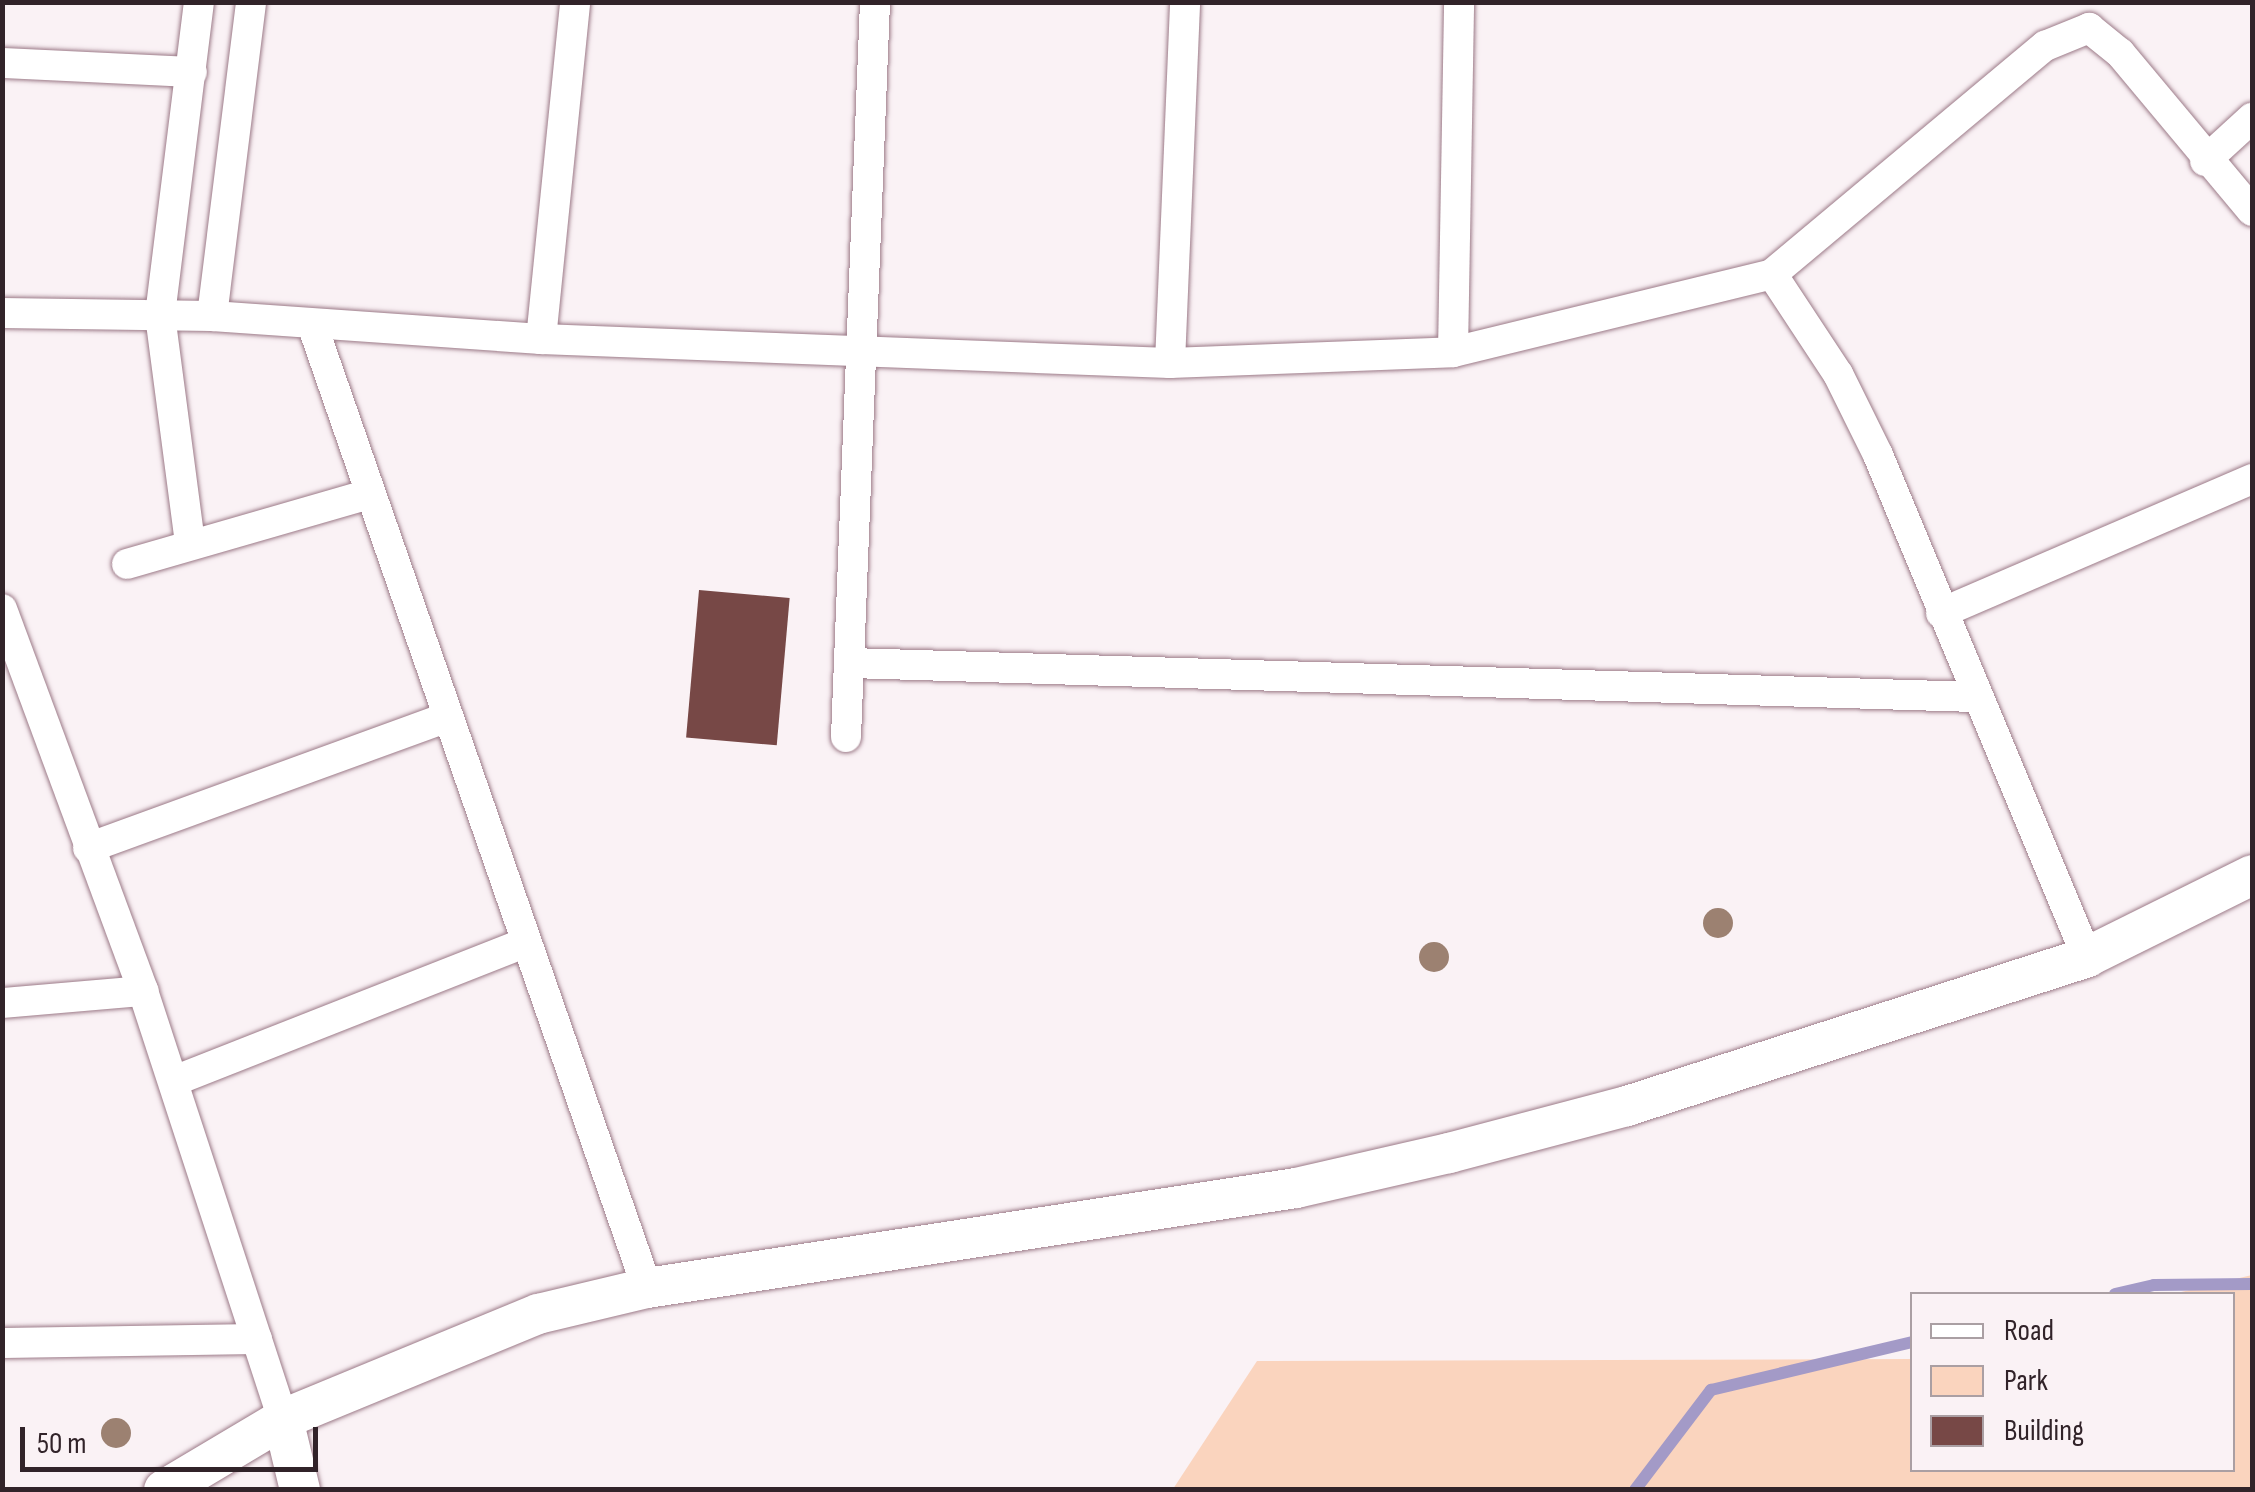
<!DOCTYPE html>
<html>
<head>
<meta charset="utf-8">
<style>
	body { margin:0 }
	#map { position:relative; width:2255px; height:1492px; overflow:hidden; background:#faf2f5; font-family:"Sofia Sans Condensed",sans-serif }
	div>[style] { position:absolute }
	[style*='--x'] { left:calc(var(--x)*1px); top:calc(var(--y)*1px); width:calc(var(--w)*1px); rotate:calc(var(--a)*1deg) }
	.green>* { inset:0; background:#fad4be }
	.stream>* { height:12px; margin:-6px; padding:0 6px; transform-origin:6px; border-radius:6px; background:#a39ac7 }
	.building>* { inset:0; background:#774846; transform-origin:0 0 }
	.roads { filter:drop-shadow(0 0 2px #9c7a88) drop-shadow(0 0 2px #9c7a88) }
	.minor>* { height:30px; margin:-15px; padding:0 15px; transform-origin:15px; border-radius:15px; background:#fff }
	.tertiary>* { height:40px; margin:-20px; padding:0 20px; transform-origin:20px; border-radius:20px; background:#fff }
	.trees>* { width:30px; height:30px; margin:-15px; border-radius:50%; background:#9c8171 }
	span { translate:-50% -50%; white-space:nowrap; text-align:center; line-height:1.15; -webkit-text-stroke:10px #faf2f5; paint-order:stroke }
	.frame { position:absolute; inset:0; border:5px solid #312329; pointer-events:none }
	.legend { position:absolute; left:1910px; top:1292px; width:325px; height:180px; box-sizing:border-box; background:#faf2f5; border:2px solid #aa9fa3; margin:0; padding:12px 18px; list-style:none; font-size:30px; color:#312329 }
	.legend li { display:flex; align-items:center; gap:20px; height:50px }
	.legend b { width:50px; border:2px solid #aa9fa3 }
	.scale { position:absolute; left:20px; top:1427px; width:298px; height:45px; box-sizing:border-box; border:5px solid #312329; border-top:0; padding-left:12px; font-size:30px; line-height:35px; white-space:nowrap; color:#312329; -webkit-text-stroke:8px #faf2f5; paint-order:stroke }
</style>
</head>
<body>
<div id="map">
	<div class="green">
		<i style="clip-path:polygon(2252px 1275px,2252px 1489px,1173px 1489px,1257px 1361px,1912px 1359px,1912px 1470px,2232px 1470px,2232px 1294px,2173px 1294px)"></i>
	</div>
	<div class="stream">
		<i style="--x:2115;--y:1294;--w:40;--a:-13"></i>
		<i style="--x:2154;--y:1285;--w:98;--a:-0.6"></i>
		<i style="--x:1635;--y:1490;--w:126;--a:-52.8"></i>
		<i style="--x:1711;--y:1390;--w:207;--a:-13.4"></i>
	</div>
	<div class="building">
		<i style="left:699px;top:590px;width:91px;height:148px;rotate:5deg"></i>
	</div>
	<div class="roads">
		<div class="minor">
			<i style="--x:2;--y:63;--w:190;--a:2.7"></i>
			<i style="--x:2205;--y:161;--w:64;--a:-42.5"></i>
			<i style="--x:1772;--y:274;--w:120;--a:56.6"></i>
			<i style="--x:1838;--y:374;--w:90;--a:63.7"></i>
			<i style="--x:1878;--y:455;--w:544;--a:67.4"></i>
			<i style="--x:2;--y:313;--w:210;--a:0.8"></i>
			<i style="--x:212;--y:316;--w:330;--a:4"></i>
			<i style="--x:541;--y:339;--w:629;--a:2.19"></i>
			<i style="--x:1170;--y:363;--w:283;--a:-2.2"></i>
			<i style="--x:1453;--y:352;--w:328;--a:-13.7"></i>
			<i style="--x:1772;--y:274;--w:356;--a:-39.9"></i>
			<i style="--x:2045;--y:46;--w:48;--a:-22.2"></i>
			<i style="--x:2089;--y:28;--w:40;--a:39"></i>
			<i style="--x:2120;--y:53;--w:206;--a:50.1"></i>
			<i style="--x:212;--y:316;--w:316;--a:-82.9"></i>
			<i style="--x:313;--y:327;--w:1017;--a:70.83"></i>
			<i style="--x:541;--y:339;--w:339;--a:-84.2"></i>
			<i style="--x:1453;--y:352;--w:350;--a:-89"></i>
			<i style="--x:1170;--y:363;--w:361;--a:-87.6"></i>
			<i style="--x:190;--y:543;--w:230;--a:-97.5"></i>
			<i style="--x:160;--y:315;--w:315;--a:-82.9"></i>
			<i style="--x:127;--y:564;--w:253;--a:-16.1"></i>
			<i style="--x:2;--y:609;--w:407;--a:69.7"></i>
			<i style="--x:143;--y:991;--w:450;--a:71.9"></i>
			<i style="--x:1941;--y:613;--w:339;--a:-23.3"></i>
			<i style="--x:850;--y:663;--w:1128;--a:1.73"></i>
			<i style="--x:846;--y:737;--w:736;--a:-87.74"></i>
			<i style="--x:88;--y:848;--w:380;--a:-20"></i>
			<i style="--x:2;--y:1003;--w:142;--a:-4.9"></i>
			<i style="--x:174;--y:1081;--w:377;--a:-21.5"></i>
			<i style="--x:2;--y:1343;--w:255;--a:-0.9"></i>
		</div>
		<div class="tertiary">
			<i style="--x:283;--y:1419;--w:73;--a:76.5"></i>
			<i style="--x:164;--y:1490;--w:139;--a:-30.8"></i>
			<i style="--x:283;--y:1419;--w:276;--a:-22.4"></i>
			<i style="--x:538;--y:1314;--w:112;--a:-13.4"></i>
			<i style="--x:647;--y:1288;--w:657;--a:-8.76"></i>
			<i style="--x:1296;--y:1188;--w:157;--a:-12.9"></i>
			<i style="--x:1449;--y:1153;--w:184;--a:-14.8"></i>
			<i style="--x:1627;--y:1106;--w:484;--a:-17.9"></i>
			<i style="--x:2087;--y:957;--w:184;--a:-26.4"></i>
		</div>
	</div>
	<div class="trees">
		<i style="left:1718px;top:923px"></i>
		<i style="left:1434px;top:957px"></i>
		<i style="left:116px;top:1433px"></i>
	</div>
	<div class="frame"></div>
	<ul class="legend">
	<li><b style="height:12px;background:#fff"></b>Road</li>
	<li><b style="height:28px;background:#fad4be"></b>Park</li>
	<li><b style="height:28px;background:#774846"></b>Building</li>
	</ul>
	<div class="scale">50 m</div>
</div>
</body>
</html>
